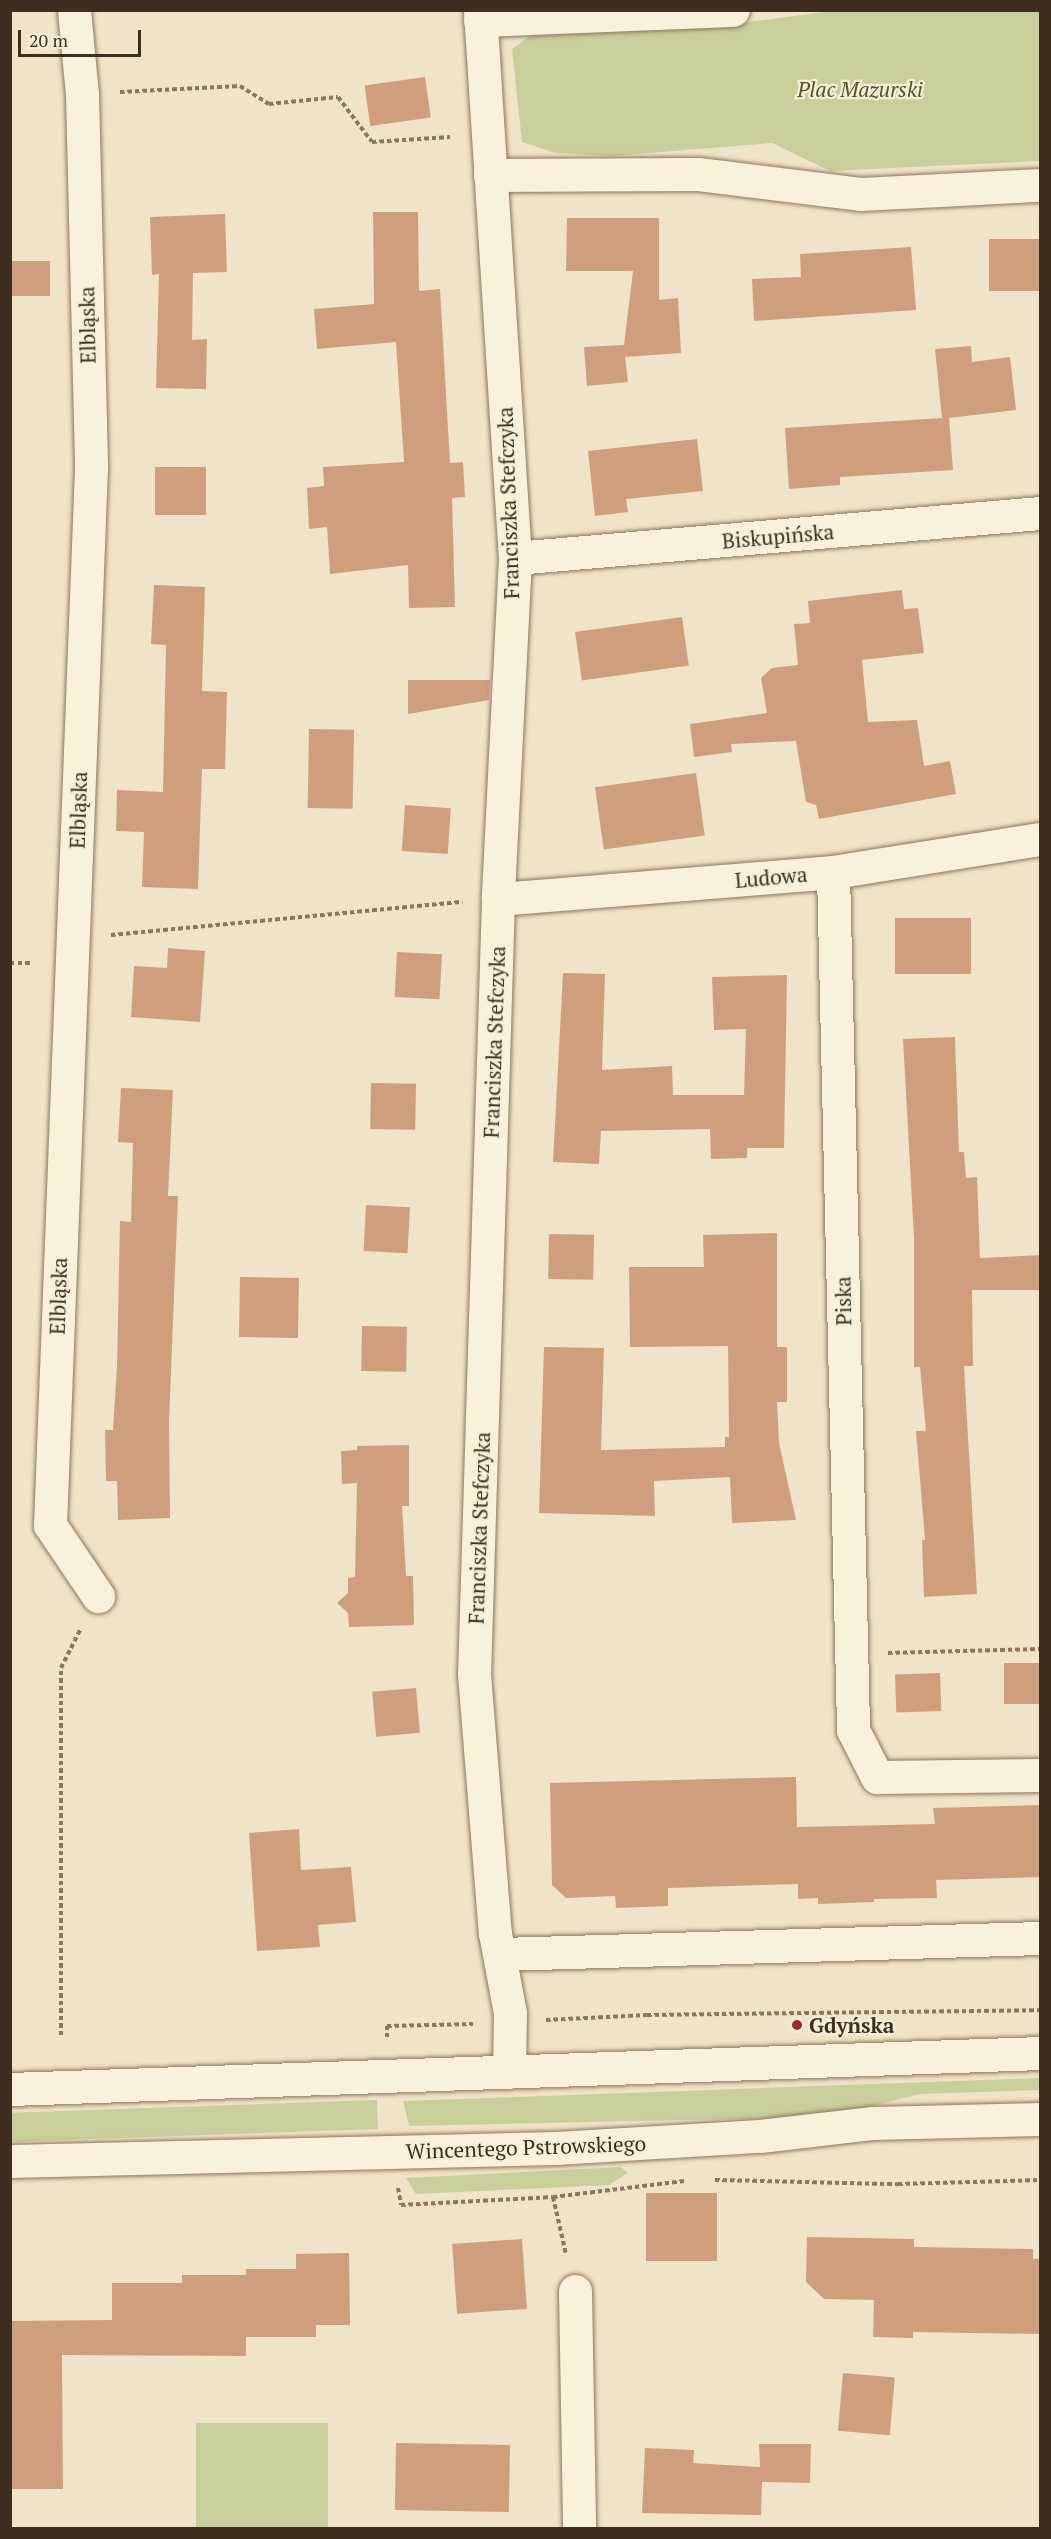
<!DOCTYPE html>
<html>
<head>
<meta charset="utf-8">
<style>
	body { margin:0 }
	#map { position:relative; width:1051px; height:2539px; overflow:hidden; background:#f0e4c8; font-family:"PT Serif",serif }
	div>[style] { position:absolute }
	[style*='--x'] { left:calc(var(--x)*1px); top:calc(var(--y)*1px); width:calc(var(--w)*1px); rotate:calc(var(--a)*1deg) }
	.green>* { inset:0; background:#c9cf9b; transform-origin:0 0 }
	.building>* { inset:0; background:#cf9f7d; transform-origin:0 0 }
	.path>* { height:4px; margin-top:-2px; transform-origin:0; background:repeating-linear-gradient(90deg,#8d765c 0 4.5px,transparent 0 7.5px) }
	.roads { filter:drop-shadow(0 0 2px #8d765c) drop-shadow(0 0 2px #8d765c) }
	.street>* { height:33px; margin:-16.5px; padding:0 16.5px; transform-origin:16.5px; border-radius:16.5px; background:#faf1dc }
	.secondary>* { height:33px; margin:-16.5px; padding:0 16.5px; transform-origin:16.5px; border-radius:16.5px; background:#faf1dc }
	.dots>* { width:16px; height:16px; translate:-50% -50%; box-sizing:border-box; border:3px solid #f7eed8; border-radius:50% }
	span { translate:-50% -50%; white-space:nowrap; text-align:center; line-height:1.15; -webkit-text-stroke:4.5px #f7eed8; paint-order:stroke }
	.park-label { font-size:21px; color:#4d5a26; font-style:italic }
	.street-label { font-size:21px; color:#3d2e20 }
	.poi-label { font-size:21px; color:#3d2e20; font-weight:700 }
	.left { translate:0 -50%; text-align:left }
	.frame { position:absolute; inset:0; border:12px solid #3d2e20; pointer-events:none }
	.scale { position:absolute; left:18px; top:30px; width:123px; height:27px; box-sizing:border-box; border:3px solid #3d2e20; border-top:0; padding-left:8px; font-size:18px; line-height:21px; white-space:nowrap; color:#3d2e20; -webkit-text-stroke:4px #f7eed8; paint-order:stroke }
</style>
</head>
<body>
<div id="map">
	<div class="green">
		<i style="clip-path:polygon(832px 11px,1040px 11px,1040px 161px,830px 171px,772px 143px,612px 156px,555px 153px,522px 142px,512px 49px,535px 32px,726px 25px)"></i>
		<i style="clip-path:polygon(1040px 2078px,1040px 2090px,920px 2094px,852px 2111px,778px 2118px,409px 2126px,403px 2101px)"></i>
		<i style="left:377px;top:2100px;width:29px;height:366px;rotate:88deg"></i>
		<i style="clip-path:polygon(621px 2167px,628px 2173px,609px 2185px,416px 2194px,406px 2178px)"></i>
		<i style="left:196px;top:2423px;width:132px;height:105px"></i>
	</div>
	<div class="building">
		<i style="left:425px;top:77px;width:41px;height:61px;rotate:82deg"></i>
		<i style="clip-path:polygon(373px 212px,418px 212px,419px 291px,440px 289px,450px 463px,463px 462px,465px 497px,452px 498px,455px 607px,409px 608px,408px 565px,330px 574px,327px 527px,309px 529px,307px 488px,324px 486px,323px 467px,404px 462px,396px 342px,317px 349px,314px 309px,374px 304px)"></i>
		<i style="clip-path:polygon(225px 214px,227px 272px,193px 273px,192px 340px,207px 339px,206px 389px,156px 388px,159px 274px,152px 275px,150px 217px)"></i>
		<i style="clip-path:polygon(567px 218px,659px 218px,659px 300px,678px 298px,681px 353px,625px 357px,628px 382px,587px 386px,584px 347px,624px 345px,633px 271px,566px 271px)"></i>
		<i style="left:1041px;top:239px;width:52px;height:52px;rotate:90deg"></i>
		<i style="clip-path:polygon(911px 247px,916px 310px,754px 321px,752px 279px,801px 277px,800px 254px)"></i>
		<i style="left:10px;top:261px;width:40px;height:35px"></i>
		<i style="clip-path:polygon(971px 346px,972px 362px,1010px 357px,1016px 410px,949px 418px,953px 470px,840px 477px,840px 485px,789px 489px,785px 428px,942px 418px,935px 349px)"></i>
		<i style="clip-path:polygon(697px 439px,703px 491px,626px 499px,628px 512px,595px 516px,588px 451px)"></i>
		<i style="left:155px;top:467px;width:51px;height:48px"></i>
		<i style="clip-path:polygon(154px 585px,205px 587px,202px 691px,227px 692px,225px 769px,202px 769px,198px 889px,142px 887px,144px 832px,116px 831px,117px 790px,163px 792px,166px 645px,151px 644px)"></i>
		<i style="clip-path:polygon(902px 590px,904px 609px,918px 608px,924px 653px,862px 660px,868px 722px,917px 720px,924px 766px,950px 761px,956px 794px,819px 819px,816px 805px,806px 802px,796px 741px,731px 744px,732px 752px,694px 757px,690px 724px,767px 713px,761px 678px,772px 668px,798px 665px,794px 624px,810px 623px,808px 601px)"></i>
		<i style="left:682px;top:617px;width:49px;height:108px;rotate:82deg"></i>
		<i style="clip-path:polygon(408px 680px,490px 680px,489px 700px,408px 714px)"></i>
		<i style="left:309px;top:729px;width:45px;height:79px;rotate:1deg"></i>
		<i style="left:696px;top:773px;width:63px;height:102px;rotate:82deg"></i>
		<i style="left:405px;top:805px;width:46px;height:46px;rotate:4deg"></i>
		<i style="left:895px;top:918px;width:76px;height:56px"></i>
		<i style="clip-path:polygon(168px 948px,205px 951px,200px 1022px,131px 1017px,134px 966px,167px 968px)"></i>
		<i style="left:397px;top:952px;width:45px;height:45px;rotate:3deg"></i>
		<i style="clip-path:polygon(563px 973px,605px 974px,602px 1070px,672px 1066px,673px 1095px,744px 1095px,746px 1029px,714px 1030px,712px 977px,787px 975px,784px 1148px,747px 1148px,747px 1158px,711px 1159px,710px 1129px,601px 1131px,599px 1164px,553px 1162px)"></i>
		<i style="clip-path:polygon(955px 1037px,959px 1152px,964px 1152px,966px 1178px,977px 1177px,980px 1258px,1041px 1255px,1041px 1290px,972px 1290px,973px 1366px,964px 1366px,977px 1594px,924px 1597px,922px 1540px,925px 1540px,916px 1431px,926px 1431px,920px 1367px,914px 1367px,914px 1238px,903px 1039px)"></i>
		<i style="left:371px;top:1083px;width:45px;height:46px;rotate:1deg"></i>
		<i style="clip-path:polygon(121px 1088px,173px 1090px,168px 1196px,178px 1196px,169px 1422px,170px 1518px,118px 1520px,117px 1481px,106px 1481px,105px 1430px,113px 1430px,117px 1367px,120px 1221px,131px 1222px,133px 1143px,118px 1142px)"></i>
		<i style="left:366px;top:1205px;width:44px;height:46px;rotate:3deg"></i>
		<i style="clip-path:polygon(777px 1233px,777px 1347px,787px 1347px,787px 1402px,777px 1402px,779px 1443px,796px 1520px,732px 1523px,730px 1477px,654px 1481px,655px 1516px,539px 1513px,544px 1347px,604px 1348px,601px 1450px,725px 1447px,725px 1437px,729px 1437px,728px 1346px,630px 1347px,629px 1267px,704px 1267px,703px 1235px)"></i>
		<i style="left:549px;top:1234px;width:45px;height:45px;rotate:1deg"></i>
		<i style="left:299px;top:1278px;width:60px;height:59px;rotate:91deg"></i>
		<i style="left:362px;top:1326px;width:45px;height:45px;rotate:1deg"></i>
		<i style="clip-path:polygon(409px 1445px,409px 1506px,402px 1506px,406px 1576px,413px 1576px,414px 1625px,349px 1627px,348px 1613px,337px 1603px,348px 1593px,348px 1578px,355px 1577px,357px 1483px,342px 1484px,341px 1451px,357px 1450px,357px 1446px)"></i>
		<i style="left:1041px;top:1663px;width:41px;height:37px;rotate:90deg"></i>
		<i style="left:940px;top:1673px;width:38px;height:45px;rotate:88deg"></i>
		<i style="left:416px;top:1688px;width:45px;height:44px;rotate:85deg"></i>
		<i style="clip-path:polygon(796px 1777px,797px 1827px,935px 1824px,933px 1808px,1041px 1805px,1041px 1877px,936px 1880px,937px 1898px,874px 1899px,874px 1902px,818px 1904px,818px 1898px,798px 1899px,798px 1884px,668px 1888px,668px 1906px,616px 1908px,615px 1896px,566px 1898px,552px 1885px,550px 1783px)"></i>
		<i style="clip-path:polygon(299px 1829px,301px 1870px,351px 1867px,356px 1922px,318px 1925px,320px 1947px,257px 1951px,249px 1833px)"></i>
		<i style="left:646px;top:2193px;width:71px;height:68px"></i>
		<i style="clip-path:polygon(807px 2237px,914px 2239px,914px 2247px,1033px 2249px,1033px 2259px,1041px 2259px,1041px 2334px,913px 2332px,913px 2338px,873px 2337px,874px 2300px,824px 2299px,806px 2282px)"></i>
		<i style="left:522px;top:2239px;width:70px;height:70px;rotate:86deg"></i>
		<i style="clip-path:polygon(349px 2253px,350px 2325px,316px 2325px,316px 2337px,246px 2337px,246px 2356px,62px 2355px,63px 2489px,10px 2489px,10px 2321px,112px 2320px,112px 2283px,182px 2283px,182px 2275px,246px 2275px,246px 2269px,296px 2269px,296px 2254px)"></i>
		<i style="left:843px;top:2373px;width:52px;height:58px;rotate:5deg"></i>
		<i style="left:396px;top:2443px;width:114px;height:67px;rotate:1deg"></i>
		<i style="clip-path:polygon(759px 2444px,811px 2444px,810px 2483px,762px 2482px,761px 2515px,642px 2513px,645px 2448px,694px 2450px,693px 2463px,760px 2467px)"></i>
	</div>
	<div class="path">
		<i style="--x:120;--y:92;--w:120;--a:-2.9"></i>
		<i style="--x:240;--y:86;--w:34;--a:32"></i>
		<i style="--x:269;--y:104;--w:69;--a:-5.8"></i>
		<i style="--x:338;--y:97;--w:56;--a:52.9"></i>
		<i style="--x:372;--y:142;--w:78;--a:-3.7"></i>
		<i style="--x:111;--y:935;--w:353;--a:-5.4"></i>
		<i style="--x:10;--y:963;--w:23;--a:0"></i>
		<i style="--x:888;--y:1653;--w:152;--a:-1.5"></i>
		<i style="--x:546;--y:2020;--w:101;--a:-2.8"></i>
		<i style="--x:647;--y:2015;--w:393;--a:-0.7"></i>
		<i style="--x:61;--y:2035;--w:367;--a:-90"></i>
		<i style="--x:61;--y:1668;--w:45;--a:-63.4"></i>
		<i style="--x:387;--y:2037;--w:11;--a:-90"></i>
		<i style="--x:387;--y:2026;--w:86;--a:-1.3"></i>
		<i style="--x:715;--y:2180;--w:183;--a:1.3"></i>
		<i style="--x:898;--y:2184;--w:142;--a:-1.6"></i>
		<i style="--x:398;--y:2188;--w:17;--a:80"></i>
		<i style="--x:401;--y:2205;--w:152;--a:-3"></i>
		<i style="--x:553;--y:2197;--w:58;--a:77.2"></i>
		<i style="--x:553;--y:2197;--w:132;--a:-7"></i>
	</div>
	<div class="roads">
		<div class="street">
			<i style="--x:74;--y:10;--w:84;--a:84.6"></i>
			<i style="--x:82;--y:94;--w:374;--a:88.6"></i>
			<i style="--x:91;--y:468;--w:1058;--a:92.22"></i>
			<i style="--x:50;--y:1525;--w:86;--a:55.9"></i>
			<i style="--x:480;--y:10;--w:549;--a:86.35"></i>
			<i style="--x:515;--y:558;--w:341;--a:92.9"></i>
			<i style="--x:498;--y:899;--w:775;--a:91.77"></i>
			<i style="--x:474;--y:1674;--w:260;--a:85.4"></i>
			<i style="--x:495;--y:1933;--w:81;--a:79.4"></i>
			<i style="--x:510;--y:2013;--w:59;--a:91"></i>
			<i style="--x:480;--y:20;--w:253;--a:-2.3"></i>
			<i style="--x:490;--y:175;--w:208;--a:-0.3"></i>
			<i style="--x:698;--y:174;--w:163;--a:7"></i>
			<i style="--x:860;--y:194;--w:180;--a:-2.9"></i>
			<i style="--x:515;--y:558;--w:527;--a:-4.9"></i>
			<i style="--x:833;--y:872;--w:858;--a:88.66"></i>
			<i style="--x:853;--y:1730;--w:53;--a:62.9"></i>
			<i style="--x:877;--y:1777;--w:163;--a:-0.7"></i>
			<i style="--x:498;--y:899;--w:336;--a:-4.6"></i>
			<i style="--x:833;--y:872;--w:210;--a:-9.1"></i>
			<i style="--x:501;--y:1954;--w:539;--a:-1.7"></i>
			<i style="--x:575;--y:2291;--w:237;--a:89"></i>
		</div>
		<div class="secondary">
			<i style="--x:10;--y:2089;--w:1031;--a:-2"></i>
			<i style="--x:10;--y:2161;--w:546;--a:-1.36"></i>
			<i style="--x:556;--y:2148;--w:204;--a:-3.4"></i>
			<i style="--x:760;--y:2136;--w:114;--a:-6.6"></i>
			<i style="--x:873;--y:2123;--w:167;--a:-1.4"></i>
		</div>
	</div>
	<div class="dots">
		<i style="left:797px;top:2025px;background:#9e2a2b"></i>
	</div>
	<div class="park-label">
		<span style="left:860px;top:89px">Plac Mazurski</span>
	</div>
	<div class="street-label">
		<span style="left:87px;top:325px;rotate:-91deg">Elbląska</span>
		<span style="left:508px;top:503px;rotate:-92deg">Franciszka Stefczyka</span>
		<span style="left:778px;top:536px;rotate:-5deg">Biskupińska</span>
		<span style="left:78px;top:810px;rotate:-88deg">Elbląska</span>
		<span style="left:771px;top:877px;rotate:-5deg">Ludowa</span>
		<span style="left:494px;top:1042px;rotate:-88deg">Franciszka Stefczyka</span>
		<span style="left:58px;top:1296px;rotate:-88deg">Elbląska</span>
		<span style="left:843px;top:1301px;rotate:-91deg">Piska</span>
		<span style="left:479px;top:1528px;rotate:-88deg">Franciszka Stefczyka</span>
		<span style="left:526px;top:2147px;rotate:-2deg">Wincentego Pstrowskiego</span>
	</div>
	<div class="poi-label">
		<span class="left" style="left:809px;top:2025px">Gdyńska</span>
	</div>
	<div class="frame"></div>
	<div class="scale">20 m</div>
</div>
</body>
</html>
